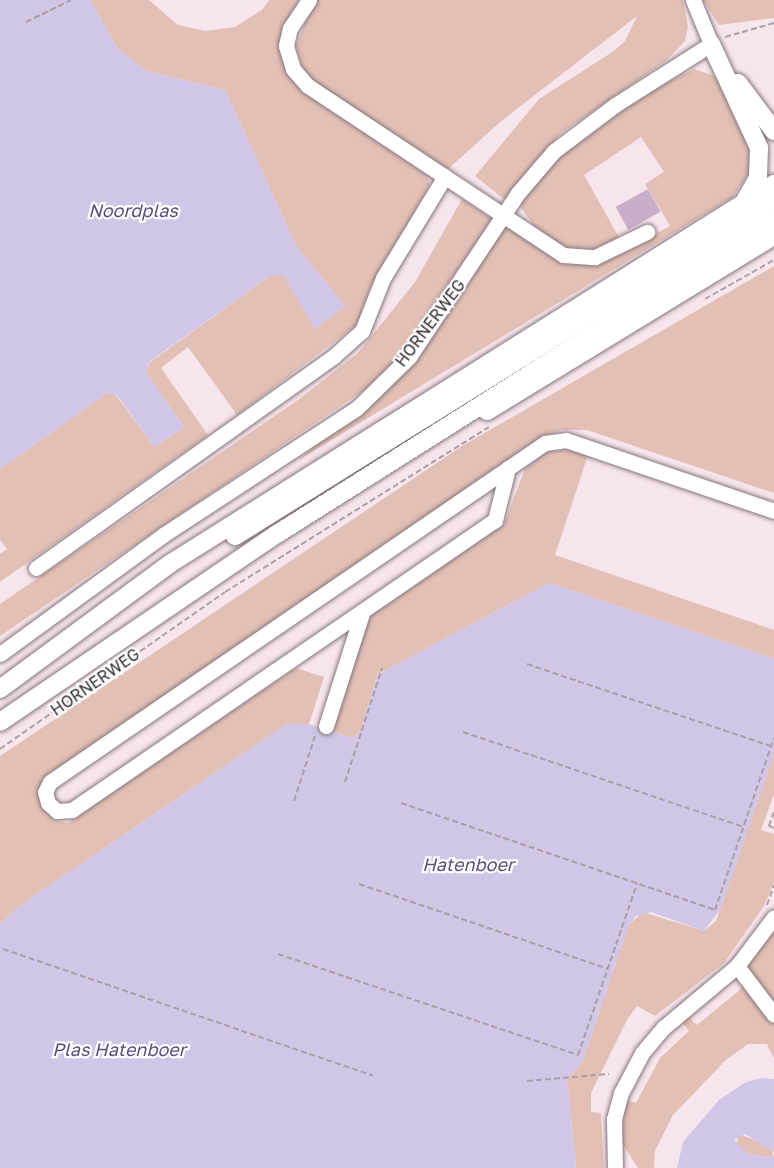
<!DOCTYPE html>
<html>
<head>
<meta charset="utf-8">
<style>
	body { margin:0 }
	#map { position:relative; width:774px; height:1168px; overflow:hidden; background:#f7e5ed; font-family:"Golos Text",sans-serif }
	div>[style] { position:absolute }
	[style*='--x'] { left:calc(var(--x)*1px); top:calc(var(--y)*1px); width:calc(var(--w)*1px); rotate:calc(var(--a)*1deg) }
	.green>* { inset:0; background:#e3c0b5 }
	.water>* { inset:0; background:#d1c6e8 }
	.building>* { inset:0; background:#c8aec9; transform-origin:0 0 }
	.path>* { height:2px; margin-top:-1px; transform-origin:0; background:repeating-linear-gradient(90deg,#ab9ea4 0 6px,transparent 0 9px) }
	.roads { filter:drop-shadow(0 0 2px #86767d) drop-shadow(0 0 2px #86767d) }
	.minor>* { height:15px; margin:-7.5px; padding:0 7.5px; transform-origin:7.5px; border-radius:7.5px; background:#fff }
	.major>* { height:18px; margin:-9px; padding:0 9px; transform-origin:9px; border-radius:9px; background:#fff }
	span { translate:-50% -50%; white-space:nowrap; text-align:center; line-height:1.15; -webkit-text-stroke:4.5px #fff; paint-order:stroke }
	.street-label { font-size:16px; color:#352e31 }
	.water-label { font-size:18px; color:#5f4d7d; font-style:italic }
</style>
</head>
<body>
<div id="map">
	<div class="green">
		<i style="clip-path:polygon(90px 0,149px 0,178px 25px,205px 31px,235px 27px,262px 10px,269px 0,299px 0,281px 32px,282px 50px,305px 91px,428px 176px,430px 185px,370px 288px,358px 324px,237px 415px,188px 347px,161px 368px,208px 435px,0 582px,0 554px,7px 549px,0 540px,0 469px,107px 393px,116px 395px,154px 447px,184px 427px,146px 373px,149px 363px,271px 275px,284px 275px,315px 329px,345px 306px,296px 246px,225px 90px,146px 71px,117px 48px)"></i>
		<i style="clip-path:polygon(313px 0,683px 0,688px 27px,685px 41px,667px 60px,561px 133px,505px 200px,475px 176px,539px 99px,614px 51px,625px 41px,637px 16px,500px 122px,446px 171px,306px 77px,296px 47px)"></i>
		<i style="clip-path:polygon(703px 0,774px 0,774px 18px,719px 25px)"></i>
		<i style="clip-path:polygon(694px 69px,718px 77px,752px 149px,753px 167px,733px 197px,297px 461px,409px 365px,504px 226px,584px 262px,608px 260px,670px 226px,645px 184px,664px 172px,641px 137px,584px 175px,621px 241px,595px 253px,571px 252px,542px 238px,518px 203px,559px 155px,632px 100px)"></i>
		<i style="clip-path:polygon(462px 199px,492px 219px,400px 356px,367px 388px,0 636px,0 604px,298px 400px,358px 353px,415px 282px)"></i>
		<i style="clip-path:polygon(774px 266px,774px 493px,587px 430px,562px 430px,543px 437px,48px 778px,43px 807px,55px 821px,68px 823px,296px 668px,324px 677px,309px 724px,287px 724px,25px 902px,0 924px,0 756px,462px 446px)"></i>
		<i style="clip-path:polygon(567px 450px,588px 455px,555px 555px,774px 630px,774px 659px,549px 583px,377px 675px,361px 730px,353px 738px,329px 730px,369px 617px,504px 524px,525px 469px,546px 452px)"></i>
		<i style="clip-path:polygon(774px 754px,774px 794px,761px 830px,774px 834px,774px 882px,764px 906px,724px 963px,655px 1016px,637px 1006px,627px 1020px,591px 1093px,591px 1112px,601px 1113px,604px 1168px,576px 1168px,567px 1080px,582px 1062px,629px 924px,643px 912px,704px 931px,716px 921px)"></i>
		<i style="clip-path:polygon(774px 931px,774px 1059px,767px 1044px,748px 1044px,726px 1060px,673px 1115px,655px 1151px,654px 1168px,638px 1168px,622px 1143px,625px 1100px,636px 1103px,660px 1058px,689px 1031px,681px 1021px,688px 1016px,697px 1025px,741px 989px,748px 965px)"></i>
		<i style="clip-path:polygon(739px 1134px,770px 1146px,774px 1157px,749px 1155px,736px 1146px)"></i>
	</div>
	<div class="water">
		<i style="clip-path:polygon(0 0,90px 0,117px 48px,146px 71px,225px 90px,296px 246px,345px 306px,315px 329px,284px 276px,271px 275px,149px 362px,146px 373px,184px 427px,154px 447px,117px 395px,107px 393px,0 469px)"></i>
		<i style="clip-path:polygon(549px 583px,774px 659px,774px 754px,721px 908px,704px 931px,651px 912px,636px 916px,629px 924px,582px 1062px,567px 1080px,576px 1168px,0 1168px,0 924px,25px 902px,287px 724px,309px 724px,353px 738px,361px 730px,377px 675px)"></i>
		<i style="clip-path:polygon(762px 1078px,774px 1079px,774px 1152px,745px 1134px,734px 1140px,749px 1155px,774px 1157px,774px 1168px,677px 1168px,683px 1142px,719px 1100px,746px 1082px)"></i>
	</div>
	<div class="building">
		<i style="left:648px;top:189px;width:26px;height:37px;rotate:61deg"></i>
	</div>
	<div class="path">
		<i style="--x:26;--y:22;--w:50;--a:-26.1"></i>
		<i style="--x:725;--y:37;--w:51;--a:-15.9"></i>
		<i style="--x:705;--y:299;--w:79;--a:-29.5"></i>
		<i style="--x:527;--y:664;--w:257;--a:18.6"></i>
		<i style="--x:463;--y:732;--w:296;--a:18.7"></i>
		<i style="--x:0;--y:749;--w:274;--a:-34.9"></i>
		<i style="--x:225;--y:592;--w:311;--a:-32"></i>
		<i style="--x:345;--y:782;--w:120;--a:-72"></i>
		<i style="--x:294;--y:801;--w:68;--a:-72.1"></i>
		<i style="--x:401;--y:803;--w:332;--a:18.8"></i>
		<i style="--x:715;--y:910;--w:182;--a:-71.1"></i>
		<i style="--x:774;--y:812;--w:15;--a:110"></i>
		<i style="--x:769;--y:826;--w:5;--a:22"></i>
		<i style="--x:359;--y:884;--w:263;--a:18.8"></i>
		<i style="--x:767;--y:905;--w:21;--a:-71"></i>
		<i style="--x:3;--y:949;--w:391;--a:18.9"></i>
		<i style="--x:278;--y:954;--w:317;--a:18.6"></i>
		<i style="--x:578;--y:1055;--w:181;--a:-71"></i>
		<i style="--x:527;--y:1081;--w:82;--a:-4.9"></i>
	</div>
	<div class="roads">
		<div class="minor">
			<i style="--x:309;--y:0;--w:34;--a:124"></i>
			<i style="--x:290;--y:28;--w:18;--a:103"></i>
			<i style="--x:286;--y:46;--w:24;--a:73"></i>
			<i style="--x:293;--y:69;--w:23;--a:49"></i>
			<i style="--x:308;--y:86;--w:306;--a:33.5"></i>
			<i style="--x:563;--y:255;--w:32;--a:4"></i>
			<i style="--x:595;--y:257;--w:58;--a:-25.7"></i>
			<i style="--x:508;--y:468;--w:54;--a:104"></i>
			<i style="--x:495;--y:520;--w:513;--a:145.57"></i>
			<i style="--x:72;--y:810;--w:15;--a:176"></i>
			<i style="--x:57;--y:811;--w:12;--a:-138"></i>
			<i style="--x:48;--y:803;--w:11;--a:-105"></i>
			<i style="--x:45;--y:792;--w:11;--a:-63"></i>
			<i style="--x:50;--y:782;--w:600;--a:-34.41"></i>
			<i style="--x:545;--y:443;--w:21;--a:-8"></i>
			<i style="--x:566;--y:440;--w:220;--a:18.8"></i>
			<i style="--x:36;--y:568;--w:366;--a:-35.4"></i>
			<i style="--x:334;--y:356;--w:38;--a:-42"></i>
			<i style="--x:362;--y:331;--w:57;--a:-68.4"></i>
			<i style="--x:383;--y:278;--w:119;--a:-58.7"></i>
			<i style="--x:0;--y:654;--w:202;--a:-36.1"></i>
			<i style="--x:163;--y:535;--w:232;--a:-33.2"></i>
			<i style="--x:357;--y:408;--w:73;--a:-44.4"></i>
			<i style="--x:409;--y:357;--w:197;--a:-56.4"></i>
			<i style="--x:518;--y:193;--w:55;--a:-49.4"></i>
			<i style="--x:554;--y:151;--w:76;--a:-37"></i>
			<i style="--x:615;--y:105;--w:114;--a:-32.4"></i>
			<i style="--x:711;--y:44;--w:48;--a:-112.2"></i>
			<i style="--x:326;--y:726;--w:119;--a:-72.3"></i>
			<i style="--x:737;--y:966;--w:61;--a:52.9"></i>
			<i style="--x:615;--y:1168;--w:49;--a:-91.2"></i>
			<i style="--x:614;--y:1119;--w:27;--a:-75"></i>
			<i style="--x:621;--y:1093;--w:45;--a:-62.3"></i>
			<i style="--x:642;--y:1053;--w:33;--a:-50"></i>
			<i style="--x:663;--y:1028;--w:97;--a:-40"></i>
			<i style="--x:737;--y:966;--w:61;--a:-52.9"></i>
		</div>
		<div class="major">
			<i style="--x:711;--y:44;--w:115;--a:65.2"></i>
			<i style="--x:759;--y:148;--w:30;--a:92"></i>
			<i style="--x:758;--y:178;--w:24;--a:120"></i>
			<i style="--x:738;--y:83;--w:60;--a:53.1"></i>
			<i style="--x:487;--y:411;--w:336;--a:-31.4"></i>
			<i style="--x:235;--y:536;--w:635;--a:-31.86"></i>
			<i style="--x:0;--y:689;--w:212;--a:-36.4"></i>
			<i style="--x:171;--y:563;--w:712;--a:-32.15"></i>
			<i style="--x:0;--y:722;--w:335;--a:-34.2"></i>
			<i style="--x:277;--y:534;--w:588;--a:-32.28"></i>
		</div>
	</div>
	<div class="street-label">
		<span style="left:430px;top:323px;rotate:-53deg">HORNERWEG</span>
		<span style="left:95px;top:682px;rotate:-35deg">HORNERWEG</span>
	</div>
	<div class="water-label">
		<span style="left:133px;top:210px">Noordplas</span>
		<span style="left:468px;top:864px">Hatenboer</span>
		<span style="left:119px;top:1049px">Plas Hatenboer</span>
	</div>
</div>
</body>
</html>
